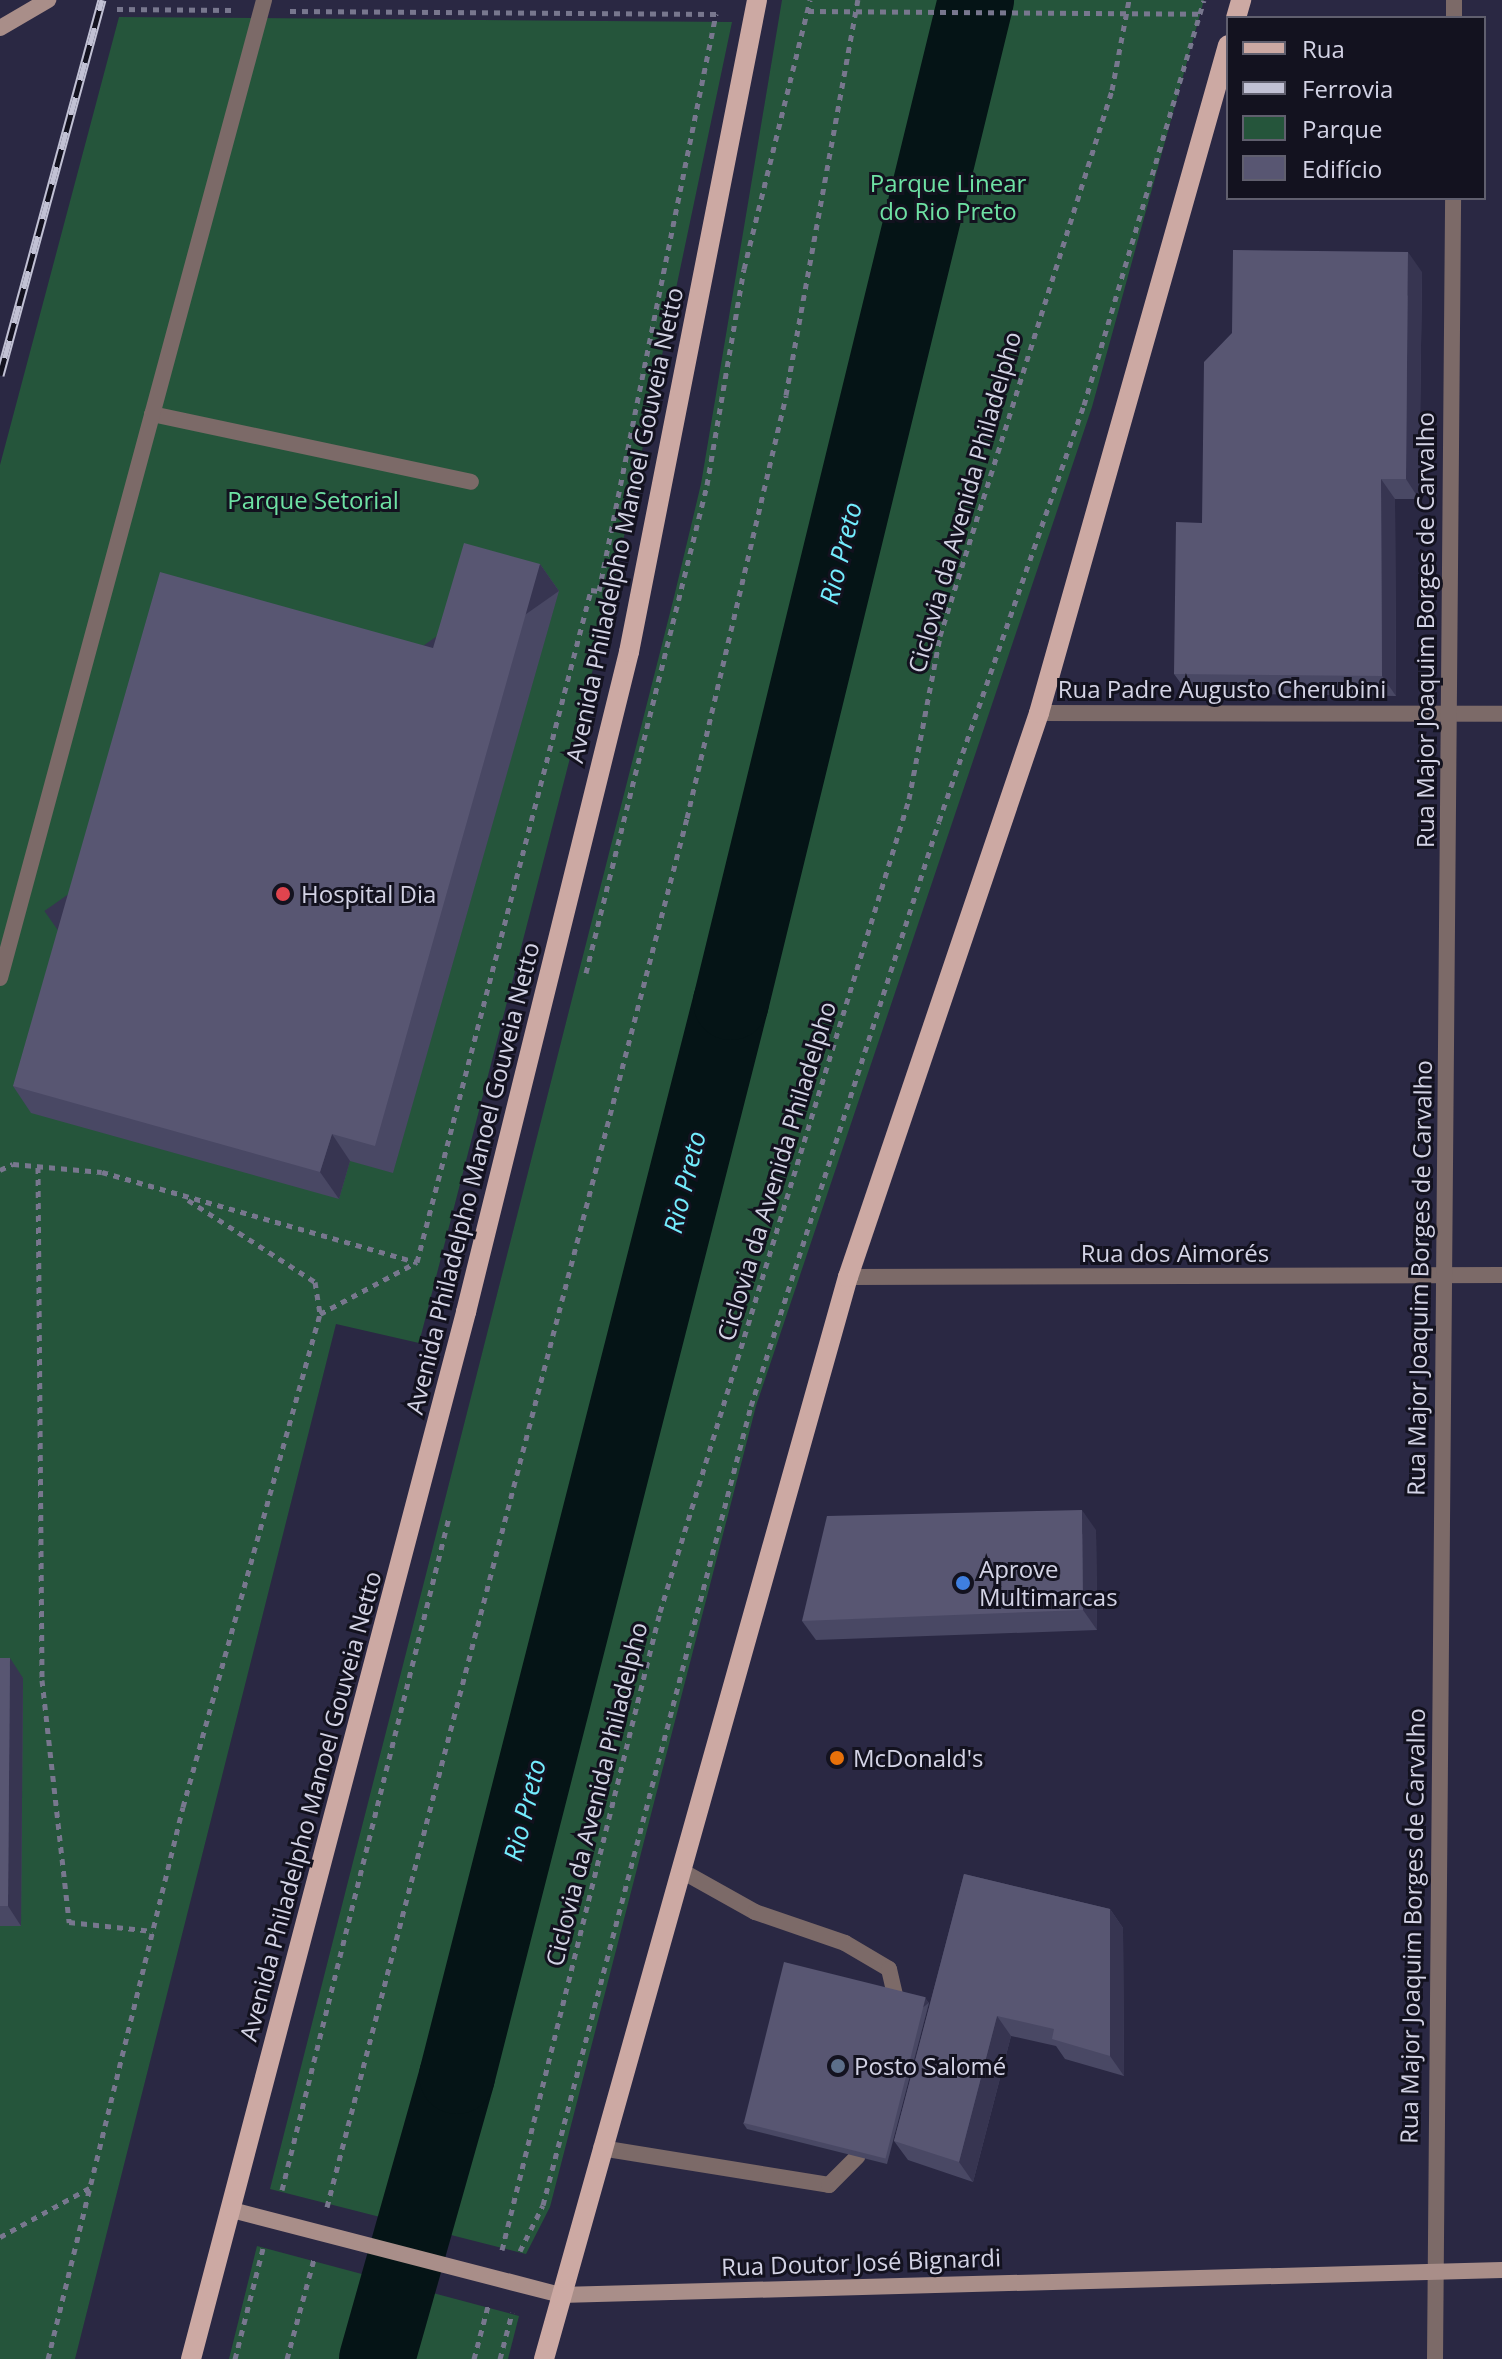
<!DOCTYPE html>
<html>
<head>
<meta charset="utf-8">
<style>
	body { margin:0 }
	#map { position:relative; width:1502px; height:2359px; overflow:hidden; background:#2a2843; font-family:"Open Sans",sans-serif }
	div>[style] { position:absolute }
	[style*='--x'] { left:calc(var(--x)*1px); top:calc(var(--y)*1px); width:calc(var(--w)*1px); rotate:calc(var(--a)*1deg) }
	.green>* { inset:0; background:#25553b }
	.river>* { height:76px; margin:-38px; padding:0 38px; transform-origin:38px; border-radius:38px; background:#051416 }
	.path>* { height:5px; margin-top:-2.5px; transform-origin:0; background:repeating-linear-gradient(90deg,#78778e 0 6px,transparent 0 12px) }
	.lane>* { height:16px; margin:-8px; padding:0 8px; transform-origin:8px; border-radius:8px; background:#7c6a68 }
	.street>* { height:16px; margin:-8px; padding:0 8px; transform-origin:8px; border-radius:8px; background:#7c6a68 }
	.secondary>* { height:16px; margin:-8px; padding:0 8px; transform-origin:8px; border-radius:8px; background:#a98e89 }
	.primary>* { height:20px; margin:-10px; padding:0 10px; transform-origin:10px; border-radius:10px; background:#cca9a3 }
	.rail>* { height:9px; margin-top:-4.5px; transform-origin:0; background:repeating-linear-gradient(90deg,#13121f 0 18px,#c1c1d4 0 36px); box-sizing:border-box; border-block:2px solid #c1c1d4 }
	.wall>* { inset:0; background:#494864 }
	.shaded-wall>* { inset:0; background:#373551; transform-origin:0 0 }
	.building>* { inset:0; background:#585672; transform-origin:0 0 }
	.dots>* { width:22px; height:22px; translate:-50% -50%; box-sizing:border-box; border:4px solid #13121f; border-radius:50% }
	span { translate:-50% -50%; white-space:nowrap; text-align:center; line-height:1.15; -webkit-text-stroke:6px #13121f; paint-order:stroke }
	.park-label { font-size:24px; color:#6ee2a4 }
	.street-label { font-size:24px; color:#d3d3e5 }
	.poi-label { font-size:24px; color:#d3d3e5 }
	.left { translate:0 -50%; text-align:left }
	.water-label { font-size:26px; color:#73edfe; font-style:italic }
	.legend { position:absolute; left:1226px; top:16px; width:260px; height:184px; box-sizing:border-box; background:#13121f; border:2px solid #605f6e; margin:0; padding:10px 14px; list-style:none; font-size:24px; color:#d3d3e5 }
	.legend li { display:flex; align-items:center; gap:16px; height:40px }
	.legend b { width:40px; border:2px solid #605f6e }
</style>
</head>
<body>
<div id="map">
	<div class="green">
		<i style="clip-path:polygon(782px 0,1204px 0,1092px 407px,756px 1406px,550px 2207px,526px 2254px,270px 2189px,674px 597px,701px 484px)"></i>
		<i style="clip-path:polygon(119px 17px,732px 22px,610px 603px,419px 1343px,336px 1324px,75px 2359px,0 2359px,0 465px)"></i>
		<i style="clip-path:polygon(257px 2246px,519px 2316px,508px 2359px,229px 2359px)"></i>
	</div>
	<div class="river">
		<i style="--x:377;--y:2359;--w:294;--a:-74.2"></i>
		<i style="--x:457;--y:2076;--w:1108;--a:-75.69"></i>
		<i style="--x:731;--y:1002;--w:1032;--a:-76.26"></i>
	</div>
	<div class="path">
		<i style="--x:117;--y:9;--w:115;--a:0.5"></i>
		<i style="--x:808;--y:11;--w:392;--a:0.4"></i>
		<i style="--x:586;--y:973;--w:503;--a:-76.07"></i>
		<i style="--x:707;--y:485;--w:219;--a:-80.3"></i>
		<i style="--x:744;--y:269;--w:277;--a:-76.2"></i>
		<i style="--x:38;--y:1167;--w:513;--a:89.55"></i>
		<i style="--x:42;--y:1680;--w:244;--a:83.6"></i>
		<i style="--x:69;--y:1922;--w:84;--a:6.1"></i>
		<i style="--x:0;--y:1170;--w:14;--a:-25"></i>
		<i style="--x:13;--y:1164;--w:89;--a:5.1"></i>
		<i style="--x:102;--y:1172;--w:327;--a:16"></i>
		<i style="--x:188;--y:1200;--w:151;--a:32.8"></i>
		<i style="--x:315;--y:1282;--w:32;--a:81"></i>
		<i style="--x:282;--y:2190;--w:693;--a:-76.06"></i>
		<i style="--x:327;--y:2207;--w:1435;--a:-75.47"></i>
		<i style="--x:687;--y:818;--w:434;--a:-76.8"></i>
		<i style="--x:786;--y:395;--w:402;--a:-79.7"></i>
		<i style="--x:0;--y:2237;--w:102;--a:-28.8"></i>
		<i style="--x:502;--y:2250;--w:657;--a:-76.09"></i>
		<i style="--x:660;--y:1612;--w:850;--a:-72.97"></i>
		<i style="--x:909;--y:799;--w:166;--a:-79.2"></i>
		<i style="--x:940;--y:636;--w:572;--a:-72.51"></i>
		<i style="--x:1112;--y:90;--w:92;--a:-79.3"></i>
		<i style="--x:520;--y:2251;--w:51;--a:-63.4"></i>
		<i style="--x:543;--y:2205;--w:826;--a:-75.41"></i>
		<i style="--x:751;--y:1406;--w:614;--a:-72.18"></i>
		<i style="--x:939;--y:821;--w:441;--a:-70.8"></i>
		<i style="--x:1084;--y:405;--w:422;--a:-73.5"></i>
		<i style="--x:48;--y:2359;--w:568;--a:-76.26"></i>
		<i style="--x:183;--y:1807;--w:512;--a:-74.47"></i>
		<i style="--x:320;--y:1314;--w:110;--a:-28.2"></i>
		<i style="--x:417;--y:1262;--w:694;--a:-75.48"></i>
		<i style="--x:591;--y:590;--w:8;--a:7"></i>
		<i style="--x:599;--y:591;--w:589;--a:-78.54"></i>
		<i style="--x:716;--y:14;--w:426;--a:-179.6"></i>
		<i style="--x:235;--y:2359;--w:114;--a:-75.8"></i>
		<i style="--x:287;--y:2359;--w:104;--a:-74.9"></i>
		<i style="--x:474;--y:2359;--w:55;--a:-75.2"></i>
		<i style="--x:500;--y:2359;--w:48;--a:-75.4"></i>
	</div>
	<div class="lane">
		<i style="--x:152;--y:414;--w:326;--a:12"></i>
		<i style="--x:0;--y:978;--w:1013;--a:-74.89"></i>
		<i style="--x:680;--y:1870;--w:86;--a:29.2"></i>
		<i style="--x:755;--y:1912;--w:95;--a:19"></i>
		<i style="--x:845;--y:1943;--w:51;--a:30.6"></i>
		<i style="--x:889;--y:1969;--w:27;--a:77"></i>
		<i style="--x:601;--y:2148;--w:231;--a:9.2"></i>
		<i style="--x:829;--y:2185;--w:40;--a:-45"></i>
	</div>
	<div class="street">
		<i style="--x:1454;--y:18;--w:18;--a:-90"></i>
		<i style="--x:1039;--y:713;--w:463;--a:0.1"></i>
		<i style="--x:848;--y:1277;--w:654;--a:-0.18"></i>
		<i style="--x:1435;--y:2359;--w:2161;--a:-89.52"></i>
	</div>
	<div class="secondary">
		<i style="--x:0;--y:28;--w:56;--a:-30.3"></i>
		<i style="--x:232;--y:2210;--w:339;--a:14.5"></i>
		<i style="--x:560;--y:2295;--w:942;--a:-1.52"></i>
	</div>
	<div class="primary">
		<i style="--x:1236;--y:18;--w:19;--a:-74"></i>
		<i style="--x:191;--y:2359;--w:1083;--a:-75.28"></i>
		<i style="--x:466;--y:1312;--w:680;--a:-76.13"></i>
		<i style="--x:629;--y:652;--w:664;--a:-78.89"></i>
		<i style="--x:544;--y:2359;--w:1124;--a:-74.31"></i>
		<i style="--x:848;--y:1277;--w:595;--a:-71.29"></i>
		<i style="--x:1039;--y:713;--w:694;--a:-74.2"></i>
	</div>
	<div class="rail">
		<i style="--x:0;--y:375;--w:389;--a:-74.8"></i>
	</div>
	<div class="wall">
		<i style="clip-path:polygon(1422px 272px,1419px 499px,1395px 499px,1396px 696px,1188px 693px,1174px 674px)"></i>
		<i style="clip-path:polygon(540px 564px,559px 591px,393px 1173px,350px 1161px,339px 1199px,31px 1113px,13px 1086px)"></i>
		<i style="clip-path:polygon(1096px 1530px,1097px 1630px,816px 1640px,802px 1621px)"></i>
		<i style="clip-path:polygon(0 1658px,23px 1678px,21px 1926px,0 1926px)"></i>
		<i style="clip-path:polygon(964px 1874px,1110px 1909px,1123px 1928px,1124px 2076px,1065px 2059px,1056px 2046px,1011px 2036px,973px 2182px,908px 2160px,894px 2141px)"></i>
		<i style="clip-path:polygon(925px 1998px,929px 2003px,887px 2164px,747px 2129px,743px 2123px)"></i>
	</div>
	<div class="shaded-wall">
		<i style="clip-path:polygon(1408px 252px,1422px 272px,1419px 499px,1406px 479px)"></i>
		<i style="clip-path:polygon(1381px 479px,1395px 499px,1396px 696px,1382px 676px)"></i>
		<i style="left:540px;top:564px;width:33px;height:605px;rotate:55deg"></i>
		<i style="clip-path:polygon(332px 1134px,350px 1161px,339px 1199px,320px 1172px)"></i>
		<i style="clip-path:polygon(1082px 1510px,1096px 1530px,1097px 1630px,1083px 1610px)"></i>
		<i style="clip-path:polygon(10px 1658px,23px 1678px,21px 1926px,8px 1906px)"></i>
		<i style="clip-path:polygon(1110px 1909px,1123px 1928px,1124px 2076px,1110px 2056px)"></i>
		<i style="left:925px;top:1998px;width:6px;height:165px;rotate:51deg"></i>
		<i style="clip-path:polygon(997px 2016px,1011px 2036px,973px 2182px,959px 2162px)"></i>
	</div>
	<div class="building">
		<i style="clip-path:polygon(1233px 250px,1408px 252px,1406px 479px,1381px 479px,1382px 676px,1174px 674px,1176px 522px,1202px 523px,1204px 362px,1232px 333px)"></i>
		<i style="clip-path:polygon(464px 543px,540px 564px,375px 1146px,332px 1134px,320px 1172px,13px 1086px,160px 572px,433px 648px)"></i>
		<i style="clip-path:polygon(1082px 1510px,1083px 1610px,802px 1621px,827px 1516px)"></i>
		<i style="clip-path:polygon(0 1658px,10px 1658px,8px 1906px,0 1906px)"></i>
		<i style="clip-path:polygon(964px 1874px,1110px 1909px,1110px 2056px,1052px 2039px,1054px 2029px,997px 2016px,959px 2162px,894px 2141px)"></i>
		<i style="left:784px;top:1962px;width:146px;height:166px;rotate:14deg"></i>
	</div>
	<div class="dots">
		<i style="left:283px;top:894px;background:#e0444e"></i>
		<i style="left:963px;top:1583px;background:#3f7fe0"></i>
		<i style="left:837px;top:1758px;background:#e8710a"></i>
		<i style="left:838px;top:2066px;background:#5c6f8a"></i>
	</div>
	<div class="park-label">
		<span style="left:948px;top:197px">Parque Linear<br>do Rio Preto</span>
		<span style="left:313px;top:500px">Parque Setorial</span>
	</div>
	<div class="street-label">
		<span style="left:964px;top:502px;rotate:-74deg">Ciclovia da Avenida Philadelpho</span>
		<span style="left:624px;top:525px;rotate:-78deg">Avenida Philadelpho Manoel Gouveia Netto</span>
		<span style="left:1425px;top:630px;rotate:-90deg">Rua Major Joaquim Borges de Carvalho</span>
		<span style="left:1222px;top:689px">Rua Padre Augusto Cherubini</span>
		<span style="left:776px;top:1171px;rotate:-73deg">Ciclovia da Avenida Philadelpho</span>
		<span style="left:472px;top:1178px;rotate:-76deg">Avenida Philadelpho Manoel Gouveia Netto</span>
		<span style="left:1175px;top:1253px">Rua dos Aimorés</span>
		<span style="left:1419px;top:1278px;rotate:-89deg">Rua Major Joaquim Borges de Carvalho</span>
		<span style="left:596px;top:1794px;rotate:-76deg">Ciclovia da Avenida Philadelpho</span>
		<span style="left:310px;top:1806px;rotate:-75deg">Avenida Philadelpho Manoel Gouveia Netto</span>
		<span style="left:1412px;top:1926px;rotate:-89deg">Rua Major Joaquim Borges de Carvalho</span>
		<span style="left:861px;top:2262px;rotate:-2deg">Rua Doutor José Bignardi</span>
	</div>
	<div class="poi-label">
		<span class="left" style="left:301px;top:894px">Hospital Dia</span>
		<span class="left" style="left:979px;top:1583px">Aprove<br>Multimarcas</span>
		<span class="left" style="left:853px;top:1758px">McDonald's</span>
		<span class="left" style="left:854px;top:2066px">Posto Salomé</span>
	</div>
	<div class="water-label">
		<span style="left:841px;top:553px;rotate:-76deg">Rio Preto</span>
		<span style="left:685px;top:1182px;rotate:-76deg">Rio Preto</span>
		<span style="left:525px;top:1810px;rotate:-76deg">Rio Preto</span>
	</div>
	<ul class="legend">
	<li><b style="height:10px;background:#cca9a3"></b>Rua</li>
	<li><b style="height:10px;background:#c1c1d4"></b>Ferrovia</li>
	<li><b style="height:22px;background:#25553b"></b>Parque</li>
	<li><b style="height:22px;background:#585672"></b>Edifício</li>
	</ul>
</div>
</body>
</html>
